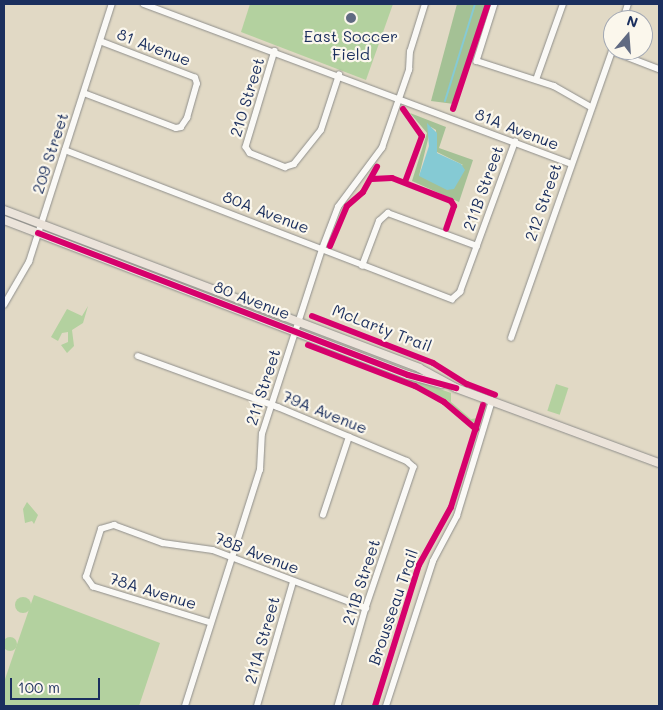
<!DOCTYPE html>
<html>
<head>
<meta charset="utf-8">
<style>
	body { margin:0 }
	#map { position:relative; width:663px; height:710px; overflow:hidden; background:#e1d9c5; font-family:Mali,sans-serif }
	div>[style] { position:absolute }
	[style*='--x'] { left:calc(var(--x)*1px); top:calc(var(--y)*1px); width:calc(var(--w)*1px); rotate:calc(var(--a)*1deg) }
	.green>* { inset:0; background:#b3d19f; transform-origin:0 0 }
	.round { border-radius:50% }
	.forest>* { inset:0; background:#a4c195 }
	.water>* { inset:0; background:#85cad4 }
	.stream>* { height:2px; margin:-1px; padding:0 1px; transform-origin:1px; border-radius:1px; background:#85cad4 }
	.roads { filter:drop-shadow(0 0 1px #8e8e8b) drop-shadow(0 0 1px #8e8e8b) }
	.minor>* { height:5.5px; margin:-2.75px; padding:0 2.75px; transform-origin:2.75px; border-radius:2.75px; background:#faf9f6 }
	.major>* { height:8px; margin:-4px; padding:0 4px; transform-origin:4px; border-radius:4px; background:#ebe3da }
	.cycleway>* { height:6px; margin:-3px; padding:0 3px; transform-origin:3px; border-radius:3px; background:#d6006c }
	.dots>* { width:14px; height:14px; translate:-50% -50%; box-sizing:border-box; border:2px solid #fbf7ec; border-radius:50% }
	span { translate:-50% -50%; white-space:nowrap; text-align:center; line-height:1.15; -webkit-text-stroke:4.5px #fbf7ec; paint-order:stroke }
	.poi-label { font-size:16px; color:#1b2f5e }
	.street-label { font-size:16px; color:#1b2f5e }
	.frame { position:absolute; inset:0; border:5px solid #1b2f5e; pointer-events:none }
	.north { position:absolute; left:603px; top:10px; width:50px; height:50px; box-sizing:border-box; background:#fbf7ec; border:1px solid #a1a7b3; border-radius:50%; rotate:18deg; font-size:14px; font-weight:700; line-height:20px; text-align:center; color:#1b2f5e }
	.north::after { content:''; display:block; margin:auto; width:18px; height:22px; background:#606a82; clip-path:polygon(50% 0,100% 100%,50% 72%,0 100%) }
	.scale { position:absolute; left:10px; top:678px; width:90px; height:22px; box-sizing:border-box; border:2px solid #1b2f5e; border-top:0; padding-left:6px; font-size:15px; line-height:18px; white-space:nowrap; color:#1b2f5e; -webkit-text-stroke:4px #fbf7ec; paint-order:stroke }
</style>
</head>
<body>
<div id="map">
	<div class="green">
		<i style="clip-path:polygon(250px 4px,393px 4px,366px 80px,241px 32px)"></i>
		<i style="clip-path:polygon(88px 306px,83px 323px,72px 330px,74px 346px,67px 353px,61px 345px,68px 342px,68px 332px,62px 333px,58px 341px,51px 337px,67px 309px,82px 316px)"></i>
		<i style="clip-path:polygon(302px 340px,451px 393px,451px 402px,471px 419px,478px 418px,476px 424px,416px 385px)"></i>
		<i style="left:556px;top:384px;width:13px;height:28px;rotate:18deg"></i>
		<i style="clip-path:polygon(27px 502px,38px 515px,34px 524px,32px 521px,25px 523px,23px 509px)"></i>
		<i style="clip-path:polygon(34px 595px,160px 643px,139px 706px,4px 706px,4px 682px)"></i>
		<i class="round" style="left:15px;top:597px;width:16px;height:16px"></i>
		<i class="round" style="left:3px;top:637px;width:14px;height:14px"></i>
	</div>
	<div class="forest">
		<i style="clip-path:polygon(457px 4px,486px 4px,454px 104px,431px 101px)"></i>
		<i style="clip-path:polygon(evenodd,410px 113px,446px 127px,439px 148px,473px 160px,459px 202px,412px 181px,427px 133px,410px 113px,431px 127px,436px 130px,437px 152px,463px 165px,419px 176px,431px 127px)"></i>
	</div>
	<div class="water">
		<i style="clip-path:polygon(427px 123px,437px 133px,437px 153px,461px 164px,465px 170px,454px 189px,447px 190px,419px 176px,429px 146px)"></i>
	</div>
	<div class="stream">
		<i style="--x:445;--y:101;--w:102;--a:-72.8"></i>
	</div>
	<div class="roads">
		<div class="minor">
			<i style="--x:144;--y:4;--w:456;--a:20.5"></i>
			<i style="--x:495;--y:4;--w:60;--a:107.5"></i>
			<i style="--x:477;--y:61;--w:81;--a:18"></i>
			<i style="--x:554;--y:86;--w:43;--a:29.6"></i>
			<i style="--x:623;--y:20;--w:17;--a:-73"></i>
			<i style="--x:275;--y:51;--w:100;--a:106.8"></i>
			<i style="--x:246;--y:147;--w:7;--a:56"></i>
			<i style="--x:250;--y:153;--w:38;--a:22"></i>
			<i style="--x:285;--y:167;--w:9;--a:-18"></i>
			<i style="--x:294;--y:164;--w:43;--a:-51.5"></i>
			<i style="--x:321;--y:130;--w:58;--a:-71.9"></i>
			<i style="--x:612;--y:51;--w:50;--a:21"></i>
			<i style="--x:536;--y:80;--w:81;--a:-70.4"></i>
			<i style="--x:84;--y:93;--w:98;--a:20.8"></i>
			<i style="--x:176;--y:128;--w:5;--a:-11"></i>
			<i style="--x:181;--y:127;--w:11;--a:-56"></i>
			<i style="--x:187;--y:118;--w:35;--a:-74"></i>
			<i style="--x:197;--y:84;--w:6;--a:-108"></i>
			<i style="--x:195;--y:78;--w:101;--a:-159"></i>
			<i style="--x:65;--y:150;--w:415;--a:21.1"></i>
			<i style="--x:452;--y:299;--w:11;--a:-41"></i>
			<i style="--x:460;--y:292;--w:160;--a:-69.9"></i>
			<i style="--x:362;--y:266;--w:48;--a:-69.3"></i>
			<i style="--x:379;--y:221;--w:12;--a:-42"></i>
			<i style="--x:388;--y:213;--w:95;--a:20.3"></i>
			<i style="--x:4;--y:305;--w:50;--a:-59.8"></i>
			<i style="--x:29;--y:262;--w:271;--a:-72.2"></i>
			<i style="--x:511;--y:338;--w:307;--a:-70.6"></i>
			<i style="--x:138;--y:356;--w:149;--a:20"></i>
			<i style="--x:278;--y:407;--w:140;--a:22.7"></i>
			<i style="--x:407;--y:461;--w:9;--a:41"></i>
			<i style="--x:414;--y:467;--w:149;--a:108.8"></i>
			<i style="--x:366;--y:608;--w:102;--a:105.9"></i>
			<i style="--x:323;--y:515;--w:82;--a:-71.6"></i>
			<i style="--x:211;--y:623;--w:123;--a:-163"></i>
			<i style="--x:93;--y:587;--w:12;--a:-125"></i>
			<i style="--x:86;--y:577;--w:50;--a:-72.6"></i>
			<i style="--x:101;--y:529;--w:14;--a:-17"></i>
			<i style="--x:114;--y:525;--w:52;--a:20.2"></i>
			<i style="--x:163;--y:543;--w:50;--a:8"></i>
			<i style="--x:213;--y:550;--w:164;--a:20.8"></i>
			<i style="--x:185;--y:706;--w:248;--a:-72.4"></i>
			<i style="--x:260;--y:470;--w:36;--a:-87"></i>
			<i style="--x:262;--y:434;--w:194;--a:-72"></i>
			<i style="--x:322;--y:249;--w:45;--a:-69.1"></i>
			<i style="--x:338;--y:207;--w:74;--a:-53.3"></i>
			<i style="--x:382;--y:148;--w:83;--a:-70.9"></i>
			<i style="--x:409;--y:70;--w:18;--a:-87"></i>
			<i style="--x:410;--y:52;--w:50;--a:-72.6"></i>
			<i style="--x:257;--y:706;--w:129;--a:-73.8"></i>
			<i style="--x:386;--y:706;--w:152;--a:-72"></i>
			<i style="--x:433;--y:561;--w:51;--a:-61.9"></i>
			<i style="--x:457;--y:516;--w:120;--a:-73.1"></i>
		</div>
		<div class="major">
			<i style="--x:4;--y:210;--w:444;--a:20.8"></i>
			<i style="--x:419;--y:368;--w:42;--a:28.4"></i>
			<i style="--x:456;--y:388;--w:216;--a:20.3"></i>
			<i style="--x:4;--y:220;--w:433;--a:21"></i>
			<i style="--x:408;--y:375;--w:35;--a:15"></i>
		</div>
	</div>
	<div class="cycleway">
		<i style="--x:403;--y:109;--w:33;--a:55"></i>
		<i style="--x:422;--y:136;--w:49;--a:110.3"></i>
		<i style="--x:453;--y:109;--w:111;--a:-71.6"></i>
		<i style="--x:372;--y:179;--w:20;--a:-3"></i>
		<i style="--x:392;--y:178;--w:63;--a:21.3"></i>
		<i style="--x:451;--y:201;--w:6;--a:59"></i>
		<i style="--x:454;--y:206;--w:24;--a:109"></i>
		<i style="--x:38;--y:233;--w:396;--a:21"></i>
		<i style="--x:408;--y:375;--w:50;--a:15.2"></i>
		<i style="--x:330;--y:246;--w:43;--a:-67"></i>
		<i style="--x:347;--y:206;--w:21;--a:-41"></i>
		<i style="--x:363;--y:192;--w:29;--a:-61"></i>
		<i style="--x:312;--y:316;--w:130;--a:21.2"></i>
		<i style="--x:433;--y:363;--w:40;--a:32"></i>
		<i style="--x:467;--y:384;--w:30;--a:21"></i>
		<i style="--x:308;--y:345;--w:115;--a:21"></i>
		<i style="--x:415;--y:386;--w:33;--a:29"></i>
		<i style="--x:444;--y:402;--w:42;--a:40.2"></i>
		<i style="--x:375;--y:706;--w:148;--a:-72.7"></i>
		<i style="--x:419;--y:565;--w:66;--a:-61.1"></i>
		<i style="--x:451;--y:507;--w:107;--a:-72.6"></i>
	</div>
	<div class="dots">
		<i style="left:351px;top:18px;background:#606a82"></i>
	</div>
	<div class="poi-label">
		<span style="left:351px;top:45px">East Soccer<br>Field</span>
	</div>
	<div class="street-label">
		<span style="left:154px;top:47px;rotate:21deg">81 Avenue</span>
		<span style="left:247px;top:97px;rotate:-73deg">210 Street</span>
		<span style="left:517px;top:129px;rotate:21deg">81A Avenue</span>
		<span style="left:50px;top:153px;rotate:-72deg">209 Street</span>
		<span style="left:483px;top:188px;rotate:-70deg">211B Street</span>
		<span style="left:543px;top:202px;rotate:-71deg">212 Street</span>
		<span style="left:266px;top:212px;rotate:21deg">80A Avenue</span>
		<span style="left:252px;top:300px;rotate:21deg">80 Avenue</span>
		<span style="left:382px;top:328px;rotate:21deg">McLarty Trail</span>
		<span style="left:263px;top:387px;rotate:-72deg">211 Street</span>
		<span style="left:325px;top:412px;rotate:22deg">79A Avenue</span>
		<span style="left:257px;top:553px;rotate:21deg">78B Avenue</span>
		<span style="left:361px;top:582px;rotate:-72deg">211B Street</span>
		<span style="left:153px;top:591px;rotate:17deg">78A Avenue</span>
		<span style="left:393px;top:607px;rotate:-71deg">Brousseau Trail</span>
		<span style="left:262px;top:640px;rotate:-74deg">211A Street</span>
	</div>
	<div class="frame"></div>
	<div class="north">N</div>
	<div class="scale">100 m</div>
</div>
</body>
</html>
